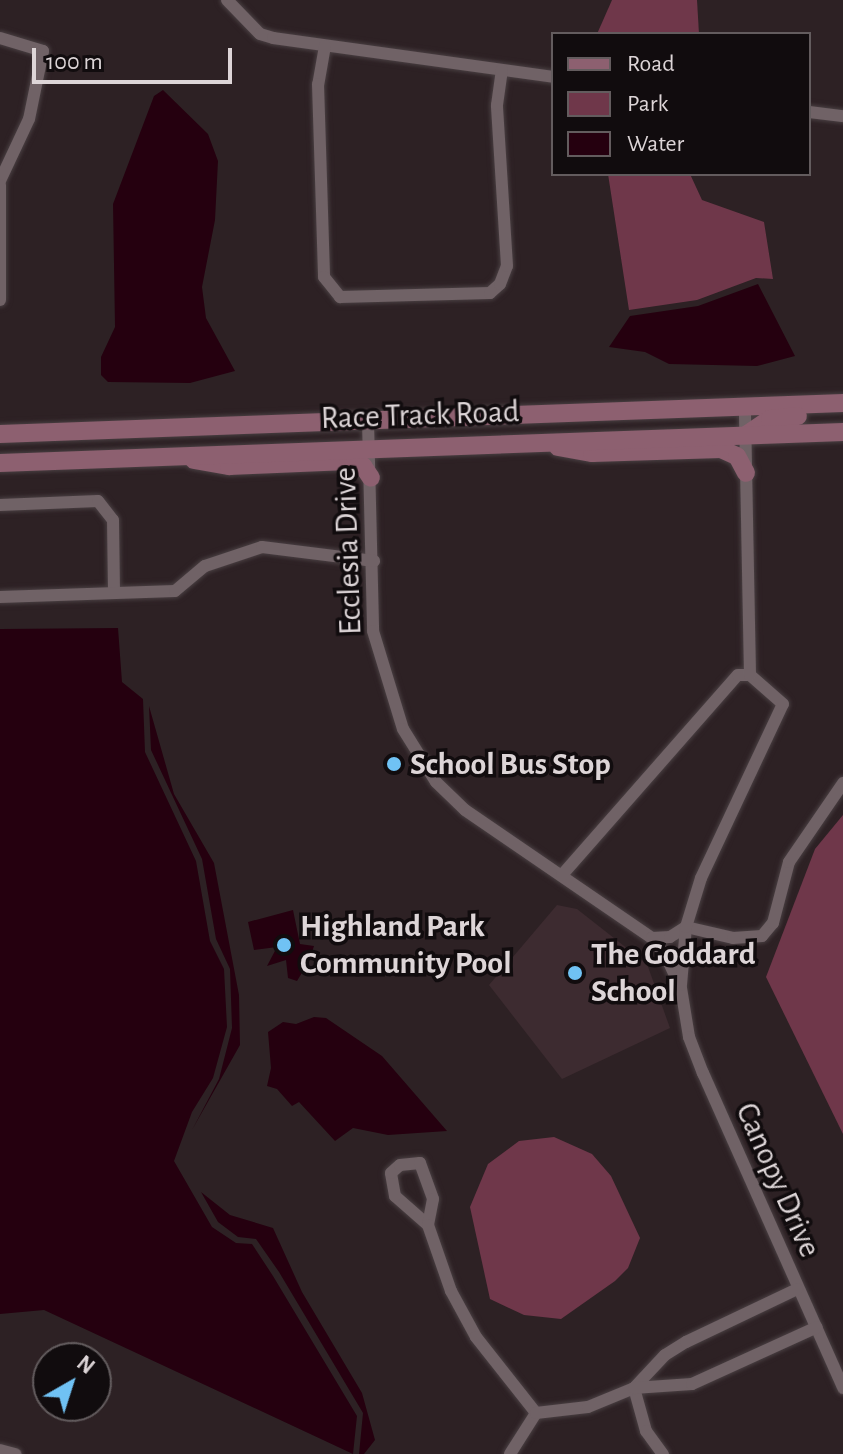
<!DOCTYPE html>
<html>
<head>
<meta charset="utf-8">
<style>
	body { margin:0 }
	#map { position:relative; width:843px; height:1454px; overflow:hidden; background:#2d2124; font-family:"Alegreya Sans",sans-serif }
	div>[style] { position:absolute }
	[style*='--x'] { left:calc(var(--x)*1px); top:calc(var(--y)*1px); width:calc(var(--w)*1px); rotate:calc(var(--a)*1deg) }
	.built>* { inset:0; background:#3d2b30 }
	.green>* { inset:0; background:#6f374a }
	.water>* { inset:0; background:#25000f }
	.roads { filter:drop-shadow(0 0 2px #493f42) drop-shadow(0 0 2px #493f42) }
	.street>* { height:12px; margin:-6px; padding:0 6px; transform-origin:6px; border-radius:6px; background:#706266 }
	.secondary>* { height:18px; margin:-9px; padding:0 9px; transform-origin:9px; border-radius:9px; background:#8d6070 }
	.dots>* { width:22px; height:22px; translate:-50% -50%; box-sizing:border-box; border:4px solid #110c0e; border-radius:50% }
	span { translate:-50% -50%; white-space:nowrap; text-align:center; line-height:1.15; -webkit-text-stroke:7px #110c0e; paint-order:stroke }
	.street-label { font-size:32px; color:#ddd5d7 }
	.poi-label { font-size:32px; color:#ddd5d7; font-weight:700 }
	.left { translate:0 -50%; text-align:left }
	.legend { position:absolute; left:551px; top:32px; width:260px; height:144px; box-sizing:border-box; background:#110c0e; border:2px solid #635c5e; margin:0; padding:10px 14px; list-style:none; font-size:24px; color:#ddd5d7 }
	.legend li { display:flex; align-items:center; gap:16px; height:40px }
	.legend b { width:40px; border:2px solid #635c5e }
	.north { position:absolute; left:32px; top:1342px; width:80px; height:80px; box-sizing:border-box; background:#110c0e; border:2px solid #635c5e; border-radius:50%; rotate:39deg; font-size:22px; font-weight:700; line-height:32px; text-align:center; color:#ddd5d7 }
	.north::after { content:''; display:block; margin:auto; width:28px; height:36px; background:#70c2f4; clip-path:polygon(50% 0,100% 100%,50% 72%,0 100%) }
	.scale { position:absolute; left:32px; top:48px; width:200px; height:36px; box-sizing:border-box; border:4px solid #ddd5d7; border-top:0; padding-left:10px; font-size:24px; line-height:28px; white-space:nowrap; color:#ddd5d7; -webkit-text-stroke:6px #110c0e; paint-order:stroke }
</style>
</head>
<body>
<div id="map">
	<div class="built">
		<i style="clip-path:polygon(557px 905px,577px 909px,647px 964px,670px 1028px,562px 1079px,489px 985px)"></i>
	</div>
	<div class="green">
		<i style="clip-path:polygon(612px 0,697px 0,699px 34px,597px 34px)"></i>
		<i style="clip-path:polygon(608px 174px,690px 174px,702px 200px,764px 222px,773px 279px,756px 278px,697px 300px,629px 310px)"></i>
		<i style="clip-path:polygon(843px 815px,843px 1134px,766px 977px,815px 849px)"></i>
		<i style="clip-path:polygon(554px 1137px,592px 1154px,611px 1176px,640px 1238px,628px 1268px,615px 1281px,561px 1319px,524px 1315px,490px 1299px,470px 1207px,488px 1164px,519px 1141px)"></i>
	</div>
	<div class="water">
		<i style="clip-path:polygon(163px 90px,208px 134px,218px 161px,215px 220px,202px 287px,206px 318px,235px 371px,190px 383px,108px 382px,101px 375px,101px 357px,115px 327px,113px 204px,154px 96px)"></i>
		<i style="clip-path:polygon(758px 284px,795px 356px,757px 366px,669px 364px,645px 352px,609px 347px,630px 316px,698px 306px)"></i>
		<i style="clip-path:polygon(118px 628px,122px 682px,143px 699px,145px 752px,196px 861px,210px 941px,224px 969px,227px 1027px,213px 1078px,192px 1112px,174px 1161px,212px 1227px,236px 1243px,252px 1244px,273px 1276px,357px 1416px,353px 1454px,44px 1310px,0 1314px,0 629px)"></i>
		<i style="clip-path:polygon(149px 706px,174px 794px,214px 863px,239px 995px,240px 1045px,192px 1130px,219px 1079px,232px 1028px,230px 969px,216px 939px,202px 859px,151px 750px)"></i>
		<i style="clip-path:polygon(293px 910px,300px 944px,314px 946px,311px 955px,299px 957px,303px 971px,297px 981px,288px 978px,286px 960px,267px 966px,277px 947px,254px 950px,248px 922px)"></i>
		<i style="clip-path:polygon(314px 1017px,326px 1018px,382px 1056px,447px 1131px,388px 1135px,353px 1128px,335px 1141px,299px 1102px,292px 1106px,277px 1089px,267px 1086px,271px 1068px,268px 1032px,283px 1022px,296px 1024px)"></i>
		<i style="clip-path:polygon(201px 1192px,230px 1215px,273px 1228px,302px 1292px,362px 1393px,375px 1440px,364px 1454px,359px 1454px,363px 1413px,279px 1272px,256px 1239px,238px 1237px,218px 1222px)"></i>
	</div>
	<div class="roads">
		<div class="street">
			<i style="--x:227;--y:0;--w:47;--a:45.9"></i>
			<i style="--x:260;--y:34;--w:14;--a:17"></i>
			<i style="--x:273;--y:38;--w:283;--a:7.9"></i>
			<i style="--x:0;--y:38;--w:45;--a:16.8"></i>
			<i style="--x:43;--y:51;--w:69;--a:101.6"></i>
			<i style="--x:29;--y:119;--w:68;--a:115.1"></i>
			<i style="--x:325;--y:46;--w:39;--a:100"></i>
			<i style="--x:318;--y:84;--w:193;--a:88.2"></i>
			<i style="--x:324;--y:277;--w:26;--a:51"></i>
			<i style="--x:340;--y:297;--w:150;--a:-1.5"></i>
			<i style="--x:490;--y:293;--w:13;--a:-42"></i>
			<i style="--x:500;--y:284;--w:19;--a:-69"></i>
			<i style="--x:507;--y:266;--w:161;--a:-93.6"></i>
			<i style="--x:497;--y:105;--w:35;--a:-82"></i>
			<i style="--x:809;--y:112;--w:34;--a:7"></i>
			<i style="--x:0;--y:185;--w:115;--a:90"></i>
			<i style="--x:368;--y:421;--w:210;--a:88.6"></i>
			<i style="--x:373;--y:631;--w:102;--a:73"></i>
			<i style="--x:403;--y:729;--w:62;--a:58.1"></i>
			<i style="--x:436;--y:782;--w:40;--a:44"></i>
			<i style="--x:465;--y:810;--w:227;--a:34.4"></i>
			<i style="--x:652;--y:938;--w:21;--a:51"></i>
			<i style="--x:665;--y:954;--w:38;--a:65"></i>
			<i style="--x:681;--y:988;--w:50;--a:80.7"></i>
			<i style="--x:689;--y:1037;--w:39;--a:69"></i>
			<i style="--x:703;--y:1073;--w:345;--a:66"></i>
			<i style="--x:0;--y:505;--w:98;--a:-2.3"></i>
			<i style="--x:98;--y:501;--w:24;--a:52"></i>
			<i style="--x:113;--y:520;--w:73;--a:89.2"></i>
			<i style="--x:0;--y:597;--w:175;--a:-2"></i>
			<i style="--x:175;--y:591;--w:39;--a:-40"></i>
			<i style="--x:205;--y:566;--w:60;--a:-18.4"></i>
			<i style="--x:262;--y:547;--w:113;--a:7.1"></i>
			<i style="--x:562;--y:875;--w:266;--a:-48.7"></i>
			<i style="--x:738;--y:675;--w:12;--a:0"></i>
			<i style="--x:652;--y:938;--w:18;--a:-3"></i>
			<i style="--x:670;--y:937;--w:19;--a:-32"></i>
			<i style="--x:686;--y:927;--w:48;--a:13.2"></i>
			<i style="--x:733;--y:938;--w:29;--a:-4"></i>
			<i style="--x:762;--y:936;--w:17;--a:-50"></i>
			<i style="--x:773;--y:923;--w:63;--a:-75.3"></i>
			<i style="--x:789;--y:862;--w:96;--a:-55.6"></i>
			<i style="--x:681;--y:985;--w:58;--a:-85.1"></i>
			<i style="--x:686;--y:927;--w:51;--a:-73"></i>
			<i style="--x:701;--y:878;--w:192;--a:-64.8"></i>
			<i style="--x:783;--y:704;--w:44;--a:-138.7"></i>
			<i style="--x:750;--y:675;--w:269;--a:-91.1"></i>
			<i style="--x:428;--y:1225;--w:44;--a:-138.7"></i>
			<i style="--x:395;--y:1196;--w:23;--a:-100"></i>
			<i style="--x:391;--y:1173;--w:12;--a:-42"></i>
			<i style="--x:400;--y:1165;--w:20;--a:-6"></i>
			<i style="--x:420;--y:1163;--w:38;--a:70"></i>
			<i style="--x:433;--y:1199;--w:26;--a:101"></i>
			<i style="--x:428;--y:1225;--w:70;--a:70.8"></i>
			<i style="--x:451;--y:1291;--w:52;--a:61.5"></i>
			<i style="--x:476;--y:1337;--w:97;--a:51.7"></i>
			<i style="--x:634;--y:1388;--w:45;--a:-46.8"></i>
			<i style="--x:665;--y:1355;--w:25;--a:-32"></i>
			<i style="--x:686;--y:1342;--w:123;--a:-25.5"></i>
			<i style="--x:634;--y:1388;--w:45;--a:74.4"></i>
			<i style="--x:646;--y:1431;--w:29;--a:54"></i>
			<i style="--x:0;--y:1450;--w:16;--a:15"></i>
			<i style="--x:510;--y:1454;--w:49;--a:-57.6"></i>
			<i style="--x:536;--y:1413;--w:52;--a:-6.6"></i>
			<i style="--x:588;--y:1407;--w:50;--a:-22.4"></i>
			<i style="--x:634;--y:1388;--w:58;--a:-3.9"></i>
			<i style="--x:692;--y:1384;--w:137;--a:-24.5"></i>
		</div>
		<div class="secondary">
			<i style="--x:0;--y:434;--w:844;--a:-2.11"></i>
			<i style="--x:746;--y:435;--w:29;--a:-34"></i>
			<i style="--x:770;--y:419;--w:28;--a:-6"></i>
			<i style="--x:558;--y:447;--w:35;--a:10"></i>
			<i style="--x:592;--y:453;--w:129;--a:-1.8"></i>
			<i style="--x:721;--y:449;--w:17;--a:24"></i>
			<i style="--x:737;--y:456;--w:19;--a:62"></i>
			<i style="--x:194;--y:460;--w:36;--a:10"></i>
			<i style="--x:229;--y:466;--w:119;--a:-2.4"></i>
			<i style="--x:348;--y:461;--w:16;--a:18"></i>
			<i style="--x:363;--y:466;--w:14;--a:56"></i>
			<i style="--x:0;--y:463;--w:844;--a:-2.11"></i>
		</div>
	</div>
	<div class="dots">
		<i style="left:394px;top:764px;background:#70c2f4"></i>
		<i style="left:284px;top:945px;background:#70c2f4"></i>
		<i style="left:575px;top:973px;background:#70c2f4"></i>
	</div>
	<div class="street-label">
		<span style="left:420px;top:415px;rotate:-2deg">Race Track Road</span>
		<span style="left:348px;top:551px;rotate:-92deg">Ecclesia Drive</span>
		<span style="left:778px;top:1180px;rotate:66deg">Canopy Drive</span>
	</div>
	<div class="poi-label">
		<span class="left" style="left:410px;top:764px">School Bus Stop</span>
		<span class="left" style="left:300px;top:945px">Highland Park<br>Community Pool</span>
		<span class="left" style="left:591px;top:973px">The Goddard<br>School</span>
	</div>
	<ul class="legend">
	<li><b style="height:10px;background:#8d6070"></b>Road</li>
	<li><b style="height:22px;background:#6f374a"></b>Park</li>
	<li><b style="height:22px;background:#25000f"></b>Water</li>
	</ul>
	<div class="north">N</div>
	<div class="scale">100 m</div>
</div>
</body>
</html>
